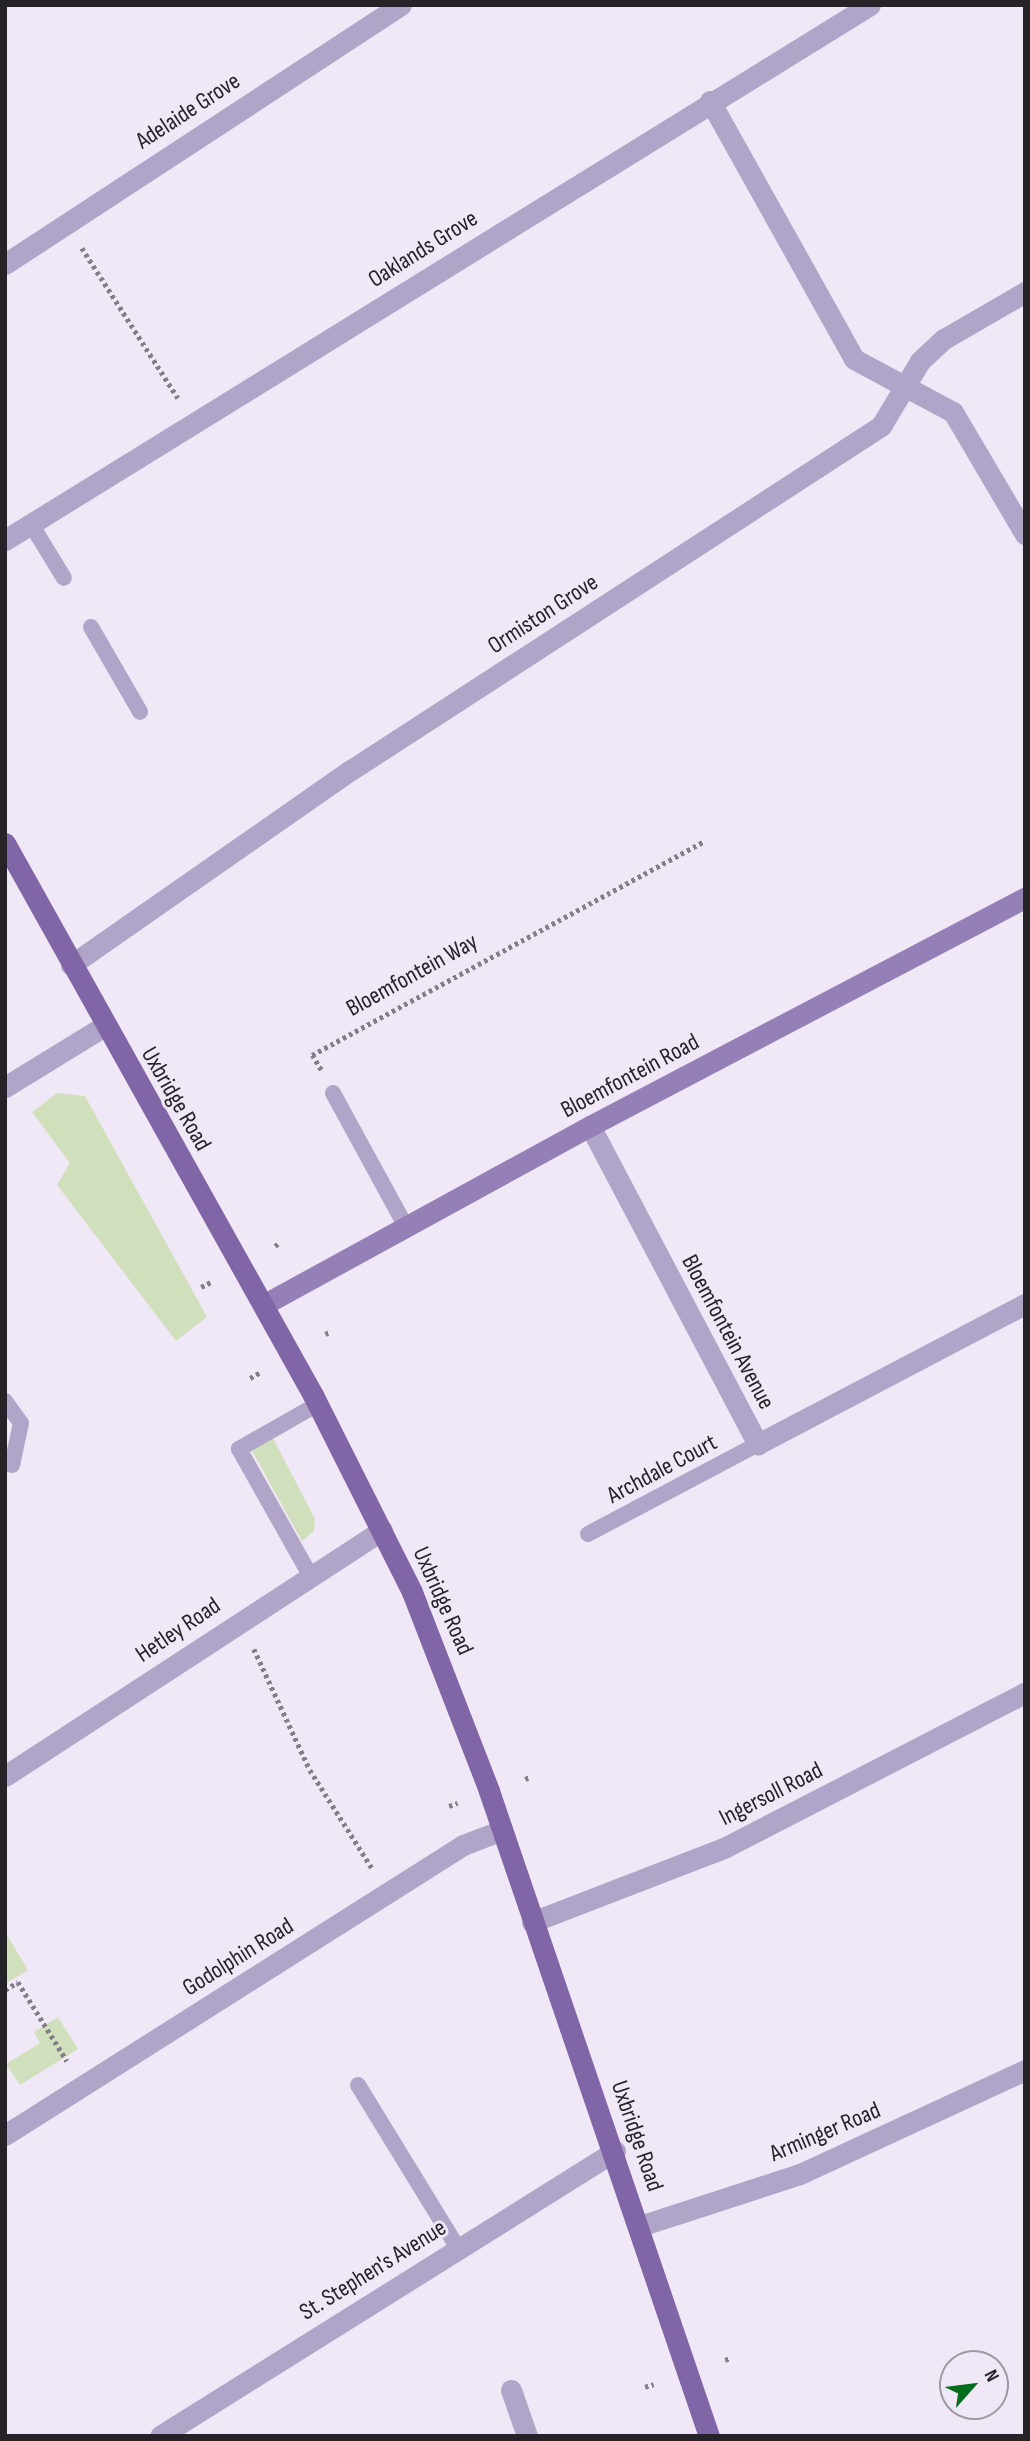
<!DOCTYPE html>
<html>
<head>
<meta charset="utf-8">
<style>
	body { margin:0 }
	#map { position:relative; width:1030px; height:2441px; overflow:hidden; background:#f1e8f7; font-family:"Sofia Sans Condensed",sans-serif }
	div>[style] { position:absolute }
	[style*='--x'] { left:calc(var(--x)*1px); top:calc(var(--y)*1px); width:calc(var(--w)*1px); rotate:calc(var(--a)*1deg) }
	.green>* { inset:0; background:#d1e0bc }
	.path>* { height:4.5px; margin-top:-2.25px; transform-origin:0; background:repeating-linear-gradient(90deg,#837e87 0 3.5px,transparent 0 7px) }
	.lane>* { height:16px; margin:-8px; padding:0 8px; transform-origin:8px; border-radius:8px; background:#b1a4c9 }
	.street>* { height:21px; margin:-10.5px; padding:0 10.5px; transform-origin:10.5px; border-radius:10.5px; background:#b1a4c9 }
	.secondary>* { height:21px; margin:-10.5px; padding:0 10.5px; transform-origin:10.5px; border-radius:10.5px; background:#9480b6 }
	.primary>* { height:21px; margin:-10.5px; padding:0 10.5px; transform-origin:10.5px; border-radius:10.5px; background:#8066a7 }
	span { translate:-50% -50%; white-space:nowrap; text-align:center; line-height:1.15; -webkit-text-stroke:6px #f1e8f7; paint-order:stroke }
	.street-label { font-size:24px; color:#262328 }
	.frame { position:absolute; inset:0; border:7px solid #262328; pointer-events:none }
	.north { position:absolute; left:939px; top:2350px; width:70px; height:70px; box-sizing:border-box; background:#f1e8f7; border:2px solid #a099a4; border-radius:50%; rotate:62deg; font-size:19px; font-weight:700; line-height:28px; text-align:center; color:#262328 }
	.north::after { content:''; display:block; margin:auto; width:24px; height:32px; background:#016d1d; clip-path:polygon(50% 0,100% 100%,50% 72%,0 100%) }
</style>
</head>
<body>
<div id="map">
	<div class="green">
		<i style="clip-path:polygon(57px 1093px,85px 1096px,207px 1317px,176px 1341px,57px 1185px,70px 1163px,32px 1112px)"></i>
		<i style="clip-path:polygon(273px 1438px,315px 1519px,314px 1531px,302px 1541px,252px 1451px)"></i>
		<i style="clip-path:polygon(7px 1935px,28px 1970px,5px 1984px,5px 1936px)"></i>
		<i style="clip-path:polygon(58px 2017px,78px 2049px,20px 2085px,6px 2064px,40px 2043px,34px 2032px)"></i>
	</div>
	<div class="path">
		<i style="--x:82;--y:248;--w:178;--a:57.4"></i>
		<i style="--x:321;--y:1070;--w:17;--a:-121"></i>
		<i style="--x:312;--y:1055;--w:445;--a:-28.6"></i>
		<i style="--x:275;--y:1246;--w:6;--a:-39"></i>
		<i style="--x:201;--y:1287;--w:11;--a:-27"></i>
		<i style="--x:325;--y:1334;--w:5;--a:-22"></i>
		<i style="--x:250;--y:1378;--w:13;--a:-29"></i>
		<i style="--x:254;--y:1649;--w:133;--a:65.2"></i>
		<i style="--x:310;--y:1770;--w:116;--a:57.7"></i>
		<i style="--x:525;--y:1779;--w:5;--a:-22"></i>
		<i style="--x:449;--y:1806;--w:9;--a:-21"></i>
		<i style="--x:5;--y:1990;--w:15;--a:-32"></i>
		<i style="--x:18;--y:1982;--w:93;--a:58.2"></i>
		<i style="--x:725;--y:2360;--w:6;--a:-18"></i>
		<i style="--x:645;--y:2387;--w:9;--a:-18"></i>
	</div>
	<div class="lane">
		<i style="--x:31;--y:524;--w:63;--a:58.6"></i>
		<i style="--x:91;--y:627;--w:98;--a:60"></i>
		<i style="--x:333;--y:1093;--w:150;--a:61.4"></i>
		<i style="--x:5;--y:1401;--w:27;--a:54"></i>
		<i style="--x:21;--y:1423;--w:43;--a:102.1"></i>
		<i style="--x:588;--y:1534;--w:192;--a:-27.9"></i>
		<i style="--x:310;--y:1575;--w:145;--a:-119.4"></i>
		<i style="--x:239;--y:1449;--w:91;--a:-29.7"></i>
		<i style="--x:358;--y:2085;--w:191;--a:58.5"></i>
	</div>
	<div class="street">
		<i style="--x:710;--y:101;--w:295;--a:60.8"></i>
		<i style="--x:854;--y:359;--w:112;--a:28.2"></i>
		<i style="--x:953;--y:412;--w:142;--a:59.5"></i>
		<i style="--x:5;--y:264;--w:473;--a:-33.2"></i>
		<i style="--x:5;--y:540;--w:1017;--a:-31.74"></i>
		<i style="--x:71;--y:965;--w:341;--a:-34.9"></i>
		<i style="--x:351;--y:770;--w:632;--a:-32.99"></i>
		<i style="--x:881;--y:426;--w:76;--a:-59"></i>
		<i style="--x:920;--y:361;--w:33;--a:-43"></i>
		<i style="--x:944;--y:339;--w:94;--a:-30.1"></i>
		<i style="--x:5;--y:1087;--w:116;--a:-31.6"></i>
		<i style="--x:590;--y:1126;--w:360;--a:62.2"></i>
		<i style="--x:758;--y:1444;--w:301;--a:-27.7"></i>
		<i style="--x:5;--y:1776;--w:450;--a:-33.1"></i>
		<i style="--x:532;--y:1922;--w:208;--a:-21.1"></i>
		<i style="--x:726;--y:1847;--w:336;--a:-27.3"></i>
		<i style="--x:5;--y:2135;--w:542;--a:-32.34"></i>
		<i style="--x:463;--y:1845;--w:42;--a:-21"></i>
		<i style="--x:640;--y:2226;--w:168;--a:-18"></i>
		<i style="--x:800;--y:2174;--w:248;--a:-24.8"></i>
		<i style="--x:511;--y:2390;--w:49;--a:70.8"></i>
		<i style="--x:160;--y:2436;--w:537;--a:-32.06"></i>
	</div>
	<div class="secondary">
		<i style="--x:263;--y:1305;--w:373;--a:-28.7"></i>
		<i style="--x:590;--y:1126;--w:491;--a:-27.7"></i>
	</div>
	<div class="primary">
		<i style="--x:5;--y:843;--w:632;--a:60.84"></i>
		<i style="--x:313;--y:1395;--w:220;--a:63.3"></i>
		<i style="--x:412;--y:1592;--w:213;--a:68.8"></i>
		<i style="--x:489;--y:1791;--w:681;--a:71.17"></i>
	</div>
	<div class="street-label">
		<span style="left:188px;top:111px;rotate:-33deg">Adelaide Grove</span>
		<span style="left:423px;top:249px;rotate:-32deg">Oaklands Grove</span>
		<span style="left:543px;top:614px;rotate:-33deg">Ormiston Grove</span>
		<span style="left:412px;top:975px;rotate:-29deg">Bloemfontein Way</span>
		<span style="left:630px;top:1076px;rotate:-28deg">Bloemfontein Road</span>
		<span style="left:176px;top:1099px;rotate:60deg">Uxbridge Road</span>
		<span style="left:728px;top:1332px;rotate:62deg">Bloemfontein Avenue</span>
		<span style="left:662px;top:1469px;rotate:-28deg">Archdale Court</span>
		<span style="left:443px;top:1601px;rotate:66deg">Uxbridge Road</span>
		<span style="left:178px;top:1630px;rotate:-34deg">Hetley Road</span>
		<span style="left:771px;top:1794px;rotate:-27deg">Ingersoll Road</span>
		<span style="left:238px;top:1957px;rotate:-32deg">Godolphin Road</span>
		<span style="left:825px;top:2132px;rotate:-23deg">Arminger Road</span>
		<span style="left:637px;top:2136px;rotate:71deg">Uxbridge Road</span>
		<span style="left:373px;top:2270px;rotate:-32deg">St. Stephen's Avenue</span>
	</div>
	<div class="frame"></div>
	<div class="north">N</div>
</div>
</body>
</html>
